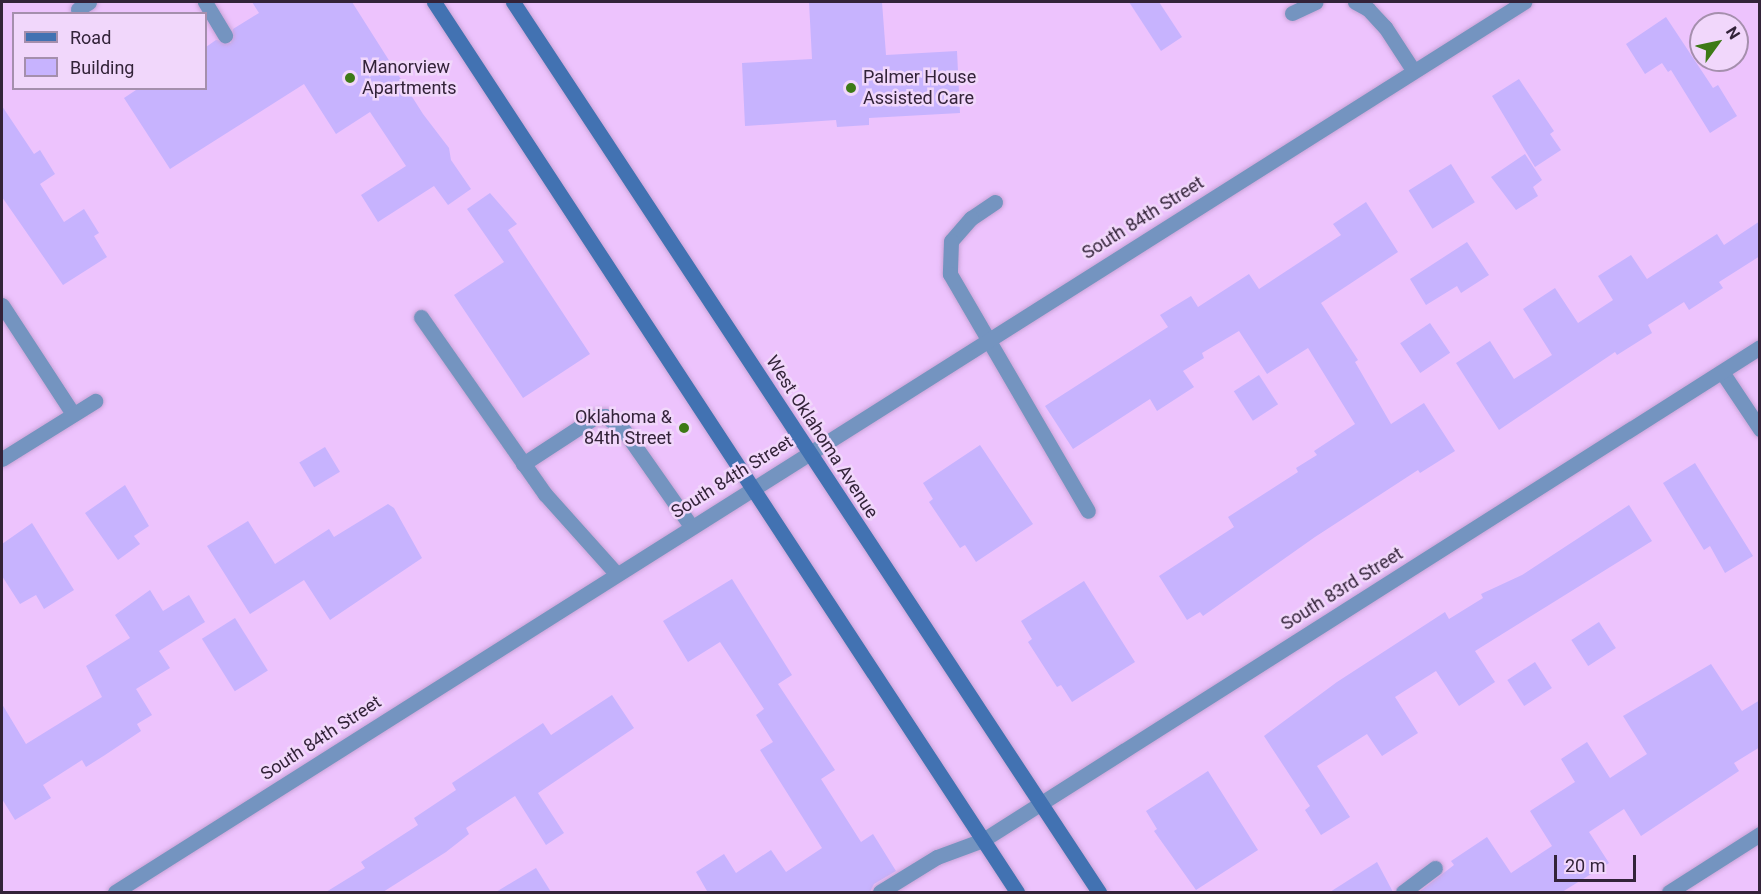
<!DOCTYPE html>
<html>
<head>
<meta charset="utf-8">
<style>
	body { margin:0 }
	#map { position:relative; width:1761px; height:894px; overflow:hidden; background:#edc3fd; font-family:Roboto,sans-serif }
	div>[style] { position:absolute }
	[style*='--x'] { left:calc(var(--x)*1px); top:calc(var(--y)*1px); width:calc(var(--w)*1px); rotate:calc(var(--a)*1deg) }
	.building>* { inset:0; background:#c7b3fe; transform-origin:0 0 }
	.roads { filter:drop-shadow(0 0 2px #c8a3d6) drop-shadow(0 0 2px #c8a3d6) }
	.service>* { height:15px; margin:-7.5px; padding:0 7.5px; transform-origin:7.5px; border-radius:7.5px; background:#7494c0 }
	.minor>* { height:15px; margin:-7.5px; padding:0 7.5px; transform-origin:7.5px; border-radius:7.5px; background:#7494c0 }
	.tertiary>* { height:15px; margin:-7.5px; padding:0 7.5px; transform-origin:7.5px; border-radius:7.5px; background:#7494c0 }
	.secondary>* { height:15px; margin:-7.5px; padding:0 7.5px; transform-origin:7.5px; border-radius:7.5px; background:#4272b2 }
	.dots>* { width:16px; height:16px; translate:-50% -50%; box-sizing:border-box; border:3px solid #f1d7fb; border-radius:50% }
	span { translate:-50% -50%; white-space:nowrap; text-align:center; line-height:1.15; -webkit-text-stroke:5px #f1d7fb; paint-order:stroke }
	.poi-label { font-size:18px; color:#332339 }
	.left { translate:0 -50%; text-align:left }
	.right { translate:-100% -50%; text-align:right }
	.street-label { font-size:18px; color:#332339 }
	.frame { position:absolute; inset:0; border:3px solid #332339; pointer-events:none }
	.legend { position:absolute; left:12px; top:12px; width:195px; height:78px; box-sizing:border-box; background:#f1d7fb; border:2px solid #a58fad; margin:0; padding:8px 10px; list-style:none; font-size:18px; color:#332339 }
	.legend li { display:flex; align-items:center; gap:12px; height:30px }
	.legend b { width:30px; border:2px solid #a58fad }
	.north { position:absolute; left:1689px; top:12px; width:60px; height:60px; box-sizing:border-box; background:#f1d7fb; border:2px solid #a58fad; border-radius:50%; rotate:57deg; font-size:16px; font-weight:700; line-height:24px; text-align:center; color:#332339 }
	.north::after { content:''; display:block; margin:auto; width:21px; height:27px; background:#3d7a16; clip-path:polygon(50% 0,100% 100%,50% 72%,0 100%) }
	.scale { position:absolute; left:1554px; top:855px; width:82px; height:27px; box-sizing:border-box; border:3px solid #332339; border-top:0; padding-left:8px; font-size:18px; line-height:21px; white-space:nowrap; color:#332339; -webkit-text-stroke:4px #f1d7fb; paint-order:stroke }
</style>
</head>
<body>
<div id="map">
	<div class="building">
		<i style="clip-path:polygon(252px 2px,352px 2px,423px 114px,449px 148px,451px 160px,471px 189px,448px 205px,434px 186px,378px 222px,361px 195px,406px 166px,370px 112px,336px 134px,304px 84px,170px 169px,124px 98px,139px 88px,206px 88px,206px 47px,216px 40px,231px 43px,233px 29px,259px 13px)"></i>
		<i style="clip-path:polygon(809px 2px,882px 2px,886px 55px,957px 51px,960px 113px,869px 118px,869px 125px,837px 127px,836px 120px,745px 126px,742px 63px,812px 59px)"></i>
		<i style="clip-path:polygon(1129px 2px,1159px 2px,1182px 37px,1161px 51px)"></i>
		<i style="clip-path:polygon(1666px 17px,1713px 88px,1718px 85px,1737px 116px,1710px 133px,1671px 70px,1668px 72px,1662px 63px,1645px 74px,1626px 44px)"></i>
		<i style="clip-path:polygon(1519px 79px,1554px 131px,1550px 134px,1561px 150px,1535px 167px,1492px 96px)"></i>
		<i style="clip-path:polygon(2px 106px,34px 154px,40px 150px,55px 174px,40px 184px,64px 222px,84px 209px,99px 233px,94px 236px,107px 257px,63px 285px,2px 197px)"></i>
		<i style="clip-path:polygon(1525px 154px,1542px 180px,1533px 187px,1538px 196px,1516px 210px,1491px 177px)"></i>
		<i style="left:1451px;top:164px;width:45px;height:50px;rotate:58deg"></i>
		<i style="clip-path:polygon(490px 193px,517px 224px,508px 230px,590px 354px,523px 398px,454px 295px,504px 262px,467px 209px)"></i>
		<i style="clip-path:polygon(1366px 202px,1398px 252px,1321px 303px,1358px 360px,1355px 362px,1391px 424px,1424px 403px,1455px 451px,1420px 473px,1418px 470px,1315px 537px,1203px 616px,1200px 612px,1187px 620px,1159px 576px,1234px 527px,1228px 517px,1298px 472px,1296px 468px,1317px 455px,1314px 451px,1355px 424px,1308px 348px,1267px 374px,1239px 331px,1202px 353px,1204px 358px,1183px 371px,1194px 387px,1157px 411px,1150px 399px,1073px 449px,1045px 406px,1168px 327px,1160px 315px,1191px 296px,1198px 307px,1249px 274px,1259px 289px,1341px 235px,1333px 224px)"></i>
		<i style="clip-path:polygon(1760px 221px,1760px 256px,1719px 282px,1723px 288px,1689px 310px,1684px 302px,1648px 325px,1652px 333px,1617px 355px,1615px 352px,1499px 430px,1456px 363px,1490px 341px,1514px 379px,1552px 355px,1523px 309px,1555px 288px,1578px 323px,1613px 300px,1598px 276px,1631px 255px,1647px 279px,1717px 234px,1724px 245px)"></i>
		<i style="clip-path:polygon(1467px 242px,1489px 275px,1461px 293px,1457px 286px,1426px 305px,1410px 279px)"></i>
		<i style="left:1430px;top:323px;width:36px;height:36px;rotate:56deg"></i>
		<i style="left:1259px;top:375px;width:35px;height:30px;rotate:57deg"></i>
		<i style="clip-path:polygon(980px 445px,1033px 524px,976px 562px,965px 545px,960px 548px,929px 502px,933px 499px,923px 483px)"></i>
		<i style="left:325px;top:447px;width:29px;height:30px;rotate:59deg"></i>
		<i style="clip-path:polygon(1695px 463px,1753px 556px,1725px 573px,1710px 546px,1704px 550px,1663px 483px)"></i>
		<i style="clip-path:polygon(125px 485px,149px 526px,134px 536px,140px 544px,118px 560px,85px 513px)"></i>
		<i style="clip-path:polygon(388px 504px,394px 508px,422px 558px,330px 620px,304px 580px,250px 614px,207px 546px,248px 521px,275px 564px,329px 529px,334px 537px)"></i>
		<i style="clip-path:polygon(1629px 505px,1652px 541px,1475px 651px,1495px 682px,1459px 706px,1436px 671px,1395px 697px,1418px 733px,1382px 756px,1367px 734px,1317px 766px,1350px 817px,1321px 835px,1305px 810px,1310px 806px,1264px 736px,1337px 682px,1445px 612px,1449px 619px,1483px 598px,1481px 594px,1522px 575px)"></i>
		<i style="clip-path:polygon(32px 523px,74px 590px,44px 609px,36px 595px,20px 604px,2px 576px,2px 544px)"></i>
		<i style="clip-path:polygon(732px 579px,792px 675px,778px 684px,835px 770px,821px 779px,861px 842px,873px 834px,896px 871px,874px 884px,870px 892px,704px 892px,707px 891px,696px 872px,724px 854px,736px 873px,771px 850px,786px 872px,822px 848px,760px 750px,773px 742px,756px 715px,764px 709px,720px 642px,688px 662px,663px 621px)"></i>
		<i style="clip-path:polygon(1084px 581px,1135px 662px,1072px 702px,1061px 685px,1057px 687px,1028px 642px,1032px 639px,1021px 621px)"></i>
		<i style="clip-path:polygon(150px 590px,163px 611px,189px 595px,205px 622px,159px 651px,170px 668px,136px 689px,152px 715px,137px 724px,141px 731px,105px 755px,86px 767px,82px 760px,43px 785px,51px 798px,15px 820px,2px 799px,2px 704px,26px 744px,102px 697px,86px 666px,130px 638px,115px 615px)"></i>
		<i style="left:235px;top:618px;width:62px;height:39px;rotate:58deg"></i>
		<i style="left:1599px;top:622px;width:31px;height:33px;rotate:57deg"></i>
		<i style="left:1535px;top:662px;width:31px;height:33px;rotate:57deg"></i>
		<i style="clip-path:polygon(1711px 664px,1742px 711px,1760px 700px,1760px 747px,1734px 763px,1739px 771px,1641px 836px,1624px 809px,1589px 832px,1609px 863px,1562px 892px,1419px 892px,1454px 865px,1451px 861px,1487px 837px,1511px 873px,1552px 846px,1530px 811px,1575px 782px,1561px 759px,1587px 742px,1610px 778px,1647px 754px,1623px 716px)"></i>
		<i style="clip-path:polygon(612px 695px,634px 728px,538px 793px,564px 833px,546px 845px,515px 796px,466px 828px,469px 834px,446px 852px,383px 892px,326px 892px,365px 868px,361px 862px,418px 825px,414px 818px,456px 790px,452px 783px,543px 723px,551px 735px)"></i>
		<i style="clip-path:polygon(1208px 771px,1258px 850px,1196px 890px,1154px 831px,1157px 829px,1146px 811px)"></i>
		<i style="clip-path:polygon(1377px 862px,1393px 892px,1330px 892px)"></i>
		<i style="clip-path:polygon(536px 868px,551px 892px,496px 892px)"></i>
	</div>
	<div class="roads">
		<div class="service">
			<i style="--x:205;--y:2;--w:39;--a:59"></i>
			<i style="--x:1355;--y:2;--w:15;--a:28"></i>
			<i style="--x:1368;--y:9;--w:25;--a:47"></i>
			<i style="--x:1385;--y:27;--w:51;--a:56.9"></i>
			<i style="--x:78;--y:9;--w:13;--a:-32"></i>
			<i style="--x:1292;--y:13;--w:26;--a:-25"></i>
			<i style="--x:995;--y:202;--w:29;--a:146"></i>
			<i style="--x:971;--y:218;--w:30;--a:131"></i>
			<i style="--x:951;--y:241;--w:33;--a:92"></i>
			<i style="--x:950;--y:274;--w:274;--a:59.8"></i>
			<i style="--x:421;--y:317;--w:216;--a:55"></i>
			<i style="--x:545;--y:494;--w:106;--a:48.1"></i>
			<i style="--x:523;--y:464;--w:86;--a:-33.1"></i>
			<i style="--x:595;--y:417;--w:10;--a:-6"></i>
			<i style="--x:605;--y:416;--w:22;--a:36"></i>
			<i style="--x:623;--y:429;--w:118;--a:55"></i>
			<i style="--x:880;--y:892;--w:67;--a:-31.6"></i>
			<i style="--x:937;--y:857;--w:49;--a:-20.3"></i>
			<i style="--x:1403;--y:892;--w:40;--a:-37"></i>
		</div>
		<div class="minor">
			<i style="--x:2;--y:305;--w:130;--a:56.9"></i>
			<i style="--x:1722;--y:372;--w:69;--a:56.3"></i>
			<i style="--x:2;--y:459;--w:110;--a:-31.9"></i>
			<i style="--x:983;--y:840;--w:920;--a:-32.39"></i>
			<i style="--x:1669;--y:892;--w:108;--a:-32.5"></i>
		</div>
		<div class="tertiary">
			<i style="--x:115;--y:892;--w:1667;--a:-32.28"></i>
		</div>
		<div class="secondary">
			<i style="--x:434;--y:2;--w:1064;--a:56.77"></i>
			<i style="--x:513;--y:2;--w:1066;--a:56.64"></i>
		</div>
	</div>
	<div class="dots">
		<i style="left:350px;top:78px;background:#3d7a16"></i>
		<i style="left:851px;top:88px;background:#3d7a16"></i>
		<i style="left:684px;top:428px;background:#3d7a16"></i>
	</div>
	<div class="poi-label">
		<span class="left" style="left:362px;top:78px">Manorview<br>Apartments</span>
		<span class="left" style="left:863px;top:88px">Palmer House<br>Assisted Care</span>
		<span class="right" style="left:672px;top:428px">Oklahoma &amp;<br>84th Street</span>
	</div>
	<div class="street-label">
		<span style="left:1143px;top:218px;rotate:-32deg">South 84th Street</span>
		<span style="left:822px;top:437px;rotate:57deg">West Oklahoma Avenue</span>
		<span style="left:732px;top:477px;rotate:-32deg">South 84th Street</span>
		<span style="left:1342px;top:589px;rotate:-32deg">South 83rd Street</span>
		<span style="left:321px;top:738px;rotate:-33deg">South 84th Street</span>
	</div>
	<div class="frame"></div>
	<ul class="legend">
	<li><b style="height:8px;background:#4272b2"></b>Road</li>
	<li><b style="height:16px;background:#c7b3fe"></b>Building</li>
	</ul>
	<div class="north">N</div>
	<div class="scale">20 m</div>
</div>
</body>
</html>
